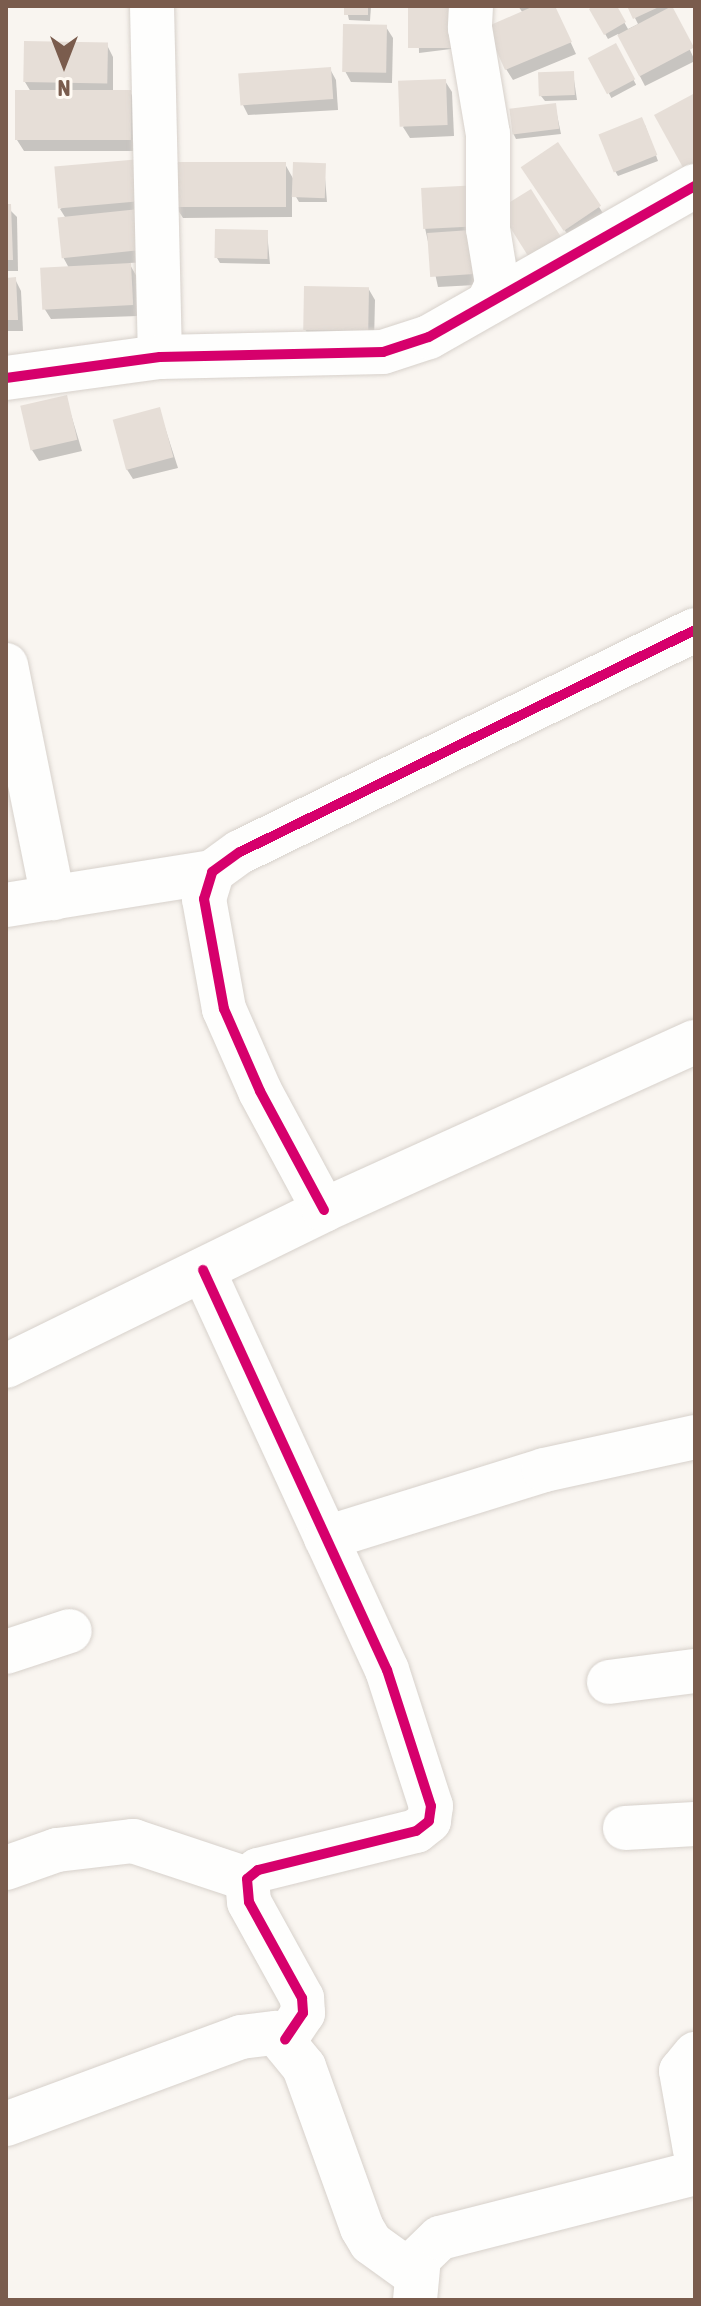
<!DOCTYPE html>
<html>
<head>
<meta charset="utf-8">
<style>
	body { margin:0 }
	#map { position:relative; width:701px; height:2306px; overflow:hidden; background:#f9f5f0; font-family:"Asap Condensed",sans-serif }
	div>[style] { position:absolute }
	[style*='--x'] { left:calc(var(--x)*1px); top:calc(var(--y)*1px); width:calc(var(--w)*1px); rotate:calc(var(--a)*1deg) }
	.shadow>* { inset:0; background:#0003; transform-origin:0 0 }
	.building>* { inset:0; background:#e6ded7; transform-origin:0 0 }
	.roads { filter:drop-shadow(0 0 2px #d7d1cb) drop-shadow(0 0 2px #d7d1cb) }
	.minor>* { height:44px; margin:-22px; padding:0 22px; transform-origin:22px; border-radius:22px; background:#fefefd }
	.cycleway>* { height:10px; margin:-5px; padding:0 5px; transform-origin:5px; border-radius:5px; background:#d6006c }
	span { translate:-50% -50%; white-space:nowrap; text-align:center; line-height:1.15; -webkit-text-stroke:7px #fffaf3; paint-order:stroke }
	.frame { position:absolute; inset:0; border:8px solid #7a5c4d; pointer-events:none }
	.north { position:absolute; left:24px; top:24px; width:80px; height:80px; -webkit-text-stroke:6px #fffaf3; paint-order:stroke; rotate:180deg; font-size:22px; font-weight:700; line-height:32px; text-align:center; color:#7a5c4d }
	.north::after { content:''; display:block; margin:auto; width:28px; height:36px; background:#7a5c4d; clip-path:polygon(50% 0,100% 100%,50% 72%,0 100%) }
</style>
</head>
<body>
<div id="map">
	<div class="shadow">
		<i style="clip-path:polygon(346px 6px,371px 6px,370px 21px,349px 20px)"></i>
		<i style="clip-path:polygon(418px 6px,459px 48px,419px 53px)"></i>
		<i style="clip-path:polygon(518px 6px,554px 6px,576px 54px,513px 80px,506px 69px,523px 13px)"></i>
		<i style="clip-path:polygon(597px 6px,615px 6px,628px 29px,638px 24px,629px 6px,670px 6px,695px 61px,645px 86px,618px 34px,608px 39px,591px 9px)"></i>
		<i style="clip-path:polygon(386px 27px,393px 38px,392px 83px,351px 82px,345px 71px)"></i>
		<i style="clip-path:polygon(107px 45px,113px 57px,113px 92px,130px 92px,136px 103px,136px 151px,24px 151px,17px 140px,31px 92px,25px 82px)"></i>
		<i style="left:615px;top:45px;width:45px;height:28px;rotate:62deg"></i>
		<i style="clip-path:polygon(330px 69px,336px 80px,338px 110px,248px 115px,242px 103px)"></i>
		<i style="clip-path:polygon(573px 73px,577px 100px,545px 101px,541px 96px)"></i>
		<i style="clip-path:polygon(445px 81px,452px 92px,454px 136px,410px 138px,403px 127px)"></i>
		<i style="clip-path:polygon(555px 105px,561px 134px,516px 139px,513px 133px)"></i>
		<i style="clip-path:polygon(645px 125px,658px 161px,618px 176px,615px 171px)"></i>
		<i style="clip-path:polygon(139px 161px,148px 262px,129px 263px,137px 277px,138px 316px,51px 319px,44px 308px,69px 268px,63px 257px,65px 217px,60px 209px)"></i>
		<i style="clip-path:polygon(285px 164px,295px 182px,324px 165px,327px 202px,299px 202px,292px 190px,292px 217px,183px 218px,176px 207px)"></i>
		<i style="clip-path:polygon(530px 179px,599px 207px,606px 218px,572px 241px)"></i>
		<i style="clip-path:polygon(479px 187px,494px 284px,438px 287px,425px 228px)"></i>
		<i style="clip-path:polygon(6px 206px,17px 217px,18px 271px,6px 271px)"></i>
		<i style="clip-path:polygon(267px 232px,270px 264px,220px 263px,217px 258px)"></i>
		<i style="clip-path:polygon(15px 279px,21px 291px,23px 331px,6px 331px,6px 280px)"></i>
		<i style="clip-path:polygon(368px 288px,375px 300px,374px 341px,312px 341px,305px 329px)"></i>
		<i style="clip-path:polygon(66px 398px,82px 451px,39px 461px,32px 450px)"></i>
		<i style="clip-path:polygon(159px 409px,178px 468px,133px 479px,126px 468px)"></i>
	</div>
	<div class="building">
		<i style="left:344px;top:6px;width:24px;height:9px"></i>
		<i style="left:408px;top:6px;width:45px;height:42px"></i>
		<i style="clip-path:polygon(534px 6px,555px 6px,572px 42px,505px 70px,486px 27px)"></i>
		<i style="clip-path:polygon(593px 6px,617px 6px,626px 22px,604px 35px,589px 9px)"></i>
		<i style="clip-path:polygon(627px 6px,661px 6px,633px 19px)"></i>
		<i style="left:672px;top:6px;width:47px;height:62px;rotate:62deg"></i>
		<i style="left:343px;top:24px;width:44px;height:48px;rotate:1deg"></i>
		<i style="left:24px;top:41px;width:84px;height:41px;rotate:1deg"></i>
		<i style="left:616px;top:43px;width:41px;height:32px;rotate:62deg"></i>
		<i style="left:331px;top:67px;width:32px;height:93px;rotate:86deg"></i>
		<i style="left:574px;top:71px;width:24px;height:36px;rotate:88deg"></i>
		<i style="left:446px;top:79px;width:46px;height:48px;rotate:88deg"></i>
		<i style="left:15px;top:90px;width:116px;height:50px"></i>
		<i style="clip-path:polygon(695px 93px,695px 168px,686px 173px,654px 115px)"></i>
		<i style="left:556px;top:103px;width:26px;height:47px;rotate:83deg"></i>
		<i style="left:642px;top:117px;width:41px;height:47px;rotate:68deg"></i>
		<i style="left:558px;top:142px;width:77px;height:45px;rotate:56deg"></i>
		<i style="left:141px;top:159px;width:42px;height:87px;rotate:85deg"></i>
		<i style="left:286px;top:162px;width:45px;height:112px;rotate:90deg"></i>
		<i style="left:293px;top:162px;width:33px;height:35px;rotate:2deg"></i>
		<i style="left:480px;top:185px;width:41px;height:59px;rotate:87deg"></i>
		<i style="left:531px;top:189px;width:66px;height:38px;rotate:58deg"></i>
		<i style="clip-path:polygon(6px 204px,11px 204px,13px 260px,6px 260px)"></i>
		<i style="left:139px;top:209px;width:41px;height:82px;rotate:84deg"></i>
		<i style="left:215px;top:229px;width:53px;height:29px;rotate:1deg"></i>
		<i style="left:485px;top:229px;width:44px;height:58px;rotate:86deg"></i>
		<i style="left:131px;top:263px;width:42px;height:91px;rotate:87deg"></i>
		<i style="clip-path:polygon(16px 277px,18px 320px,6px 320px,6px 278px)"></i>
		<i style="left:304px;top:286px;width:65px;height:44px;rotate:1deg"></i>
		<i style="left:67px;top:395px;width:46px;height:48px;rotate:77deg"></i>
		<i style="left:160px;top:407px;width:52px;height:49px;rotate:75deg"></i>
	</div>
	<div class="roads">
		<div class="minor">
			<i style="--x:152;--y:6;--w:351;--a:88.7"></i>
			<i style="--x:471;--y:6;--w:22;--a:93"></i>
			<i style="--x:470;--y:28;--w:108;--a:80.4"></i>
			<i style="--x:488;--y:134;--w:95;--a:90"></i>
			<i style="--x:488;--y:229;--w:56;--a:80.7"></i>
			<i style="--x:497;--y:284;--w:21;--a:115"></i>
			<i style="--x:6;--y:378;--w:155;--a:-7.8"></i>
			<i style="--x:160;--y:357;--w:223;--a:-1.3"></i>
			<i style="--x:383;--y:352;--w:48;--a:-18.1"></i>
			<i style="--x:429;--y:337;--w:306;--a:-29.6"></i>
			<i style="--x:6;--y:665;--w:238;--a:78.6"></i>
			<i style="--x:6;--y:905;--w:209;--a:-9.1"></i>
			<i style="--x:324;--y:1210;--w:135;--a:-118.3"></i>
			<i style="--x:260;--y:1091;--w:90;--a:-113.7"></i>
			<i style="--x:224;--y:1009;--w:112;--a:-100.3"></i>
			<i style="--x:204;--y:899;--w:28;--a:-73"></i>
			<i style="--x:212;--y:872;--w:34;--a:-36"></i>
			<i style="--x:240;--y:852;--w:506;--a:-26.01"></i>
			<i style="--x:203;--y:1270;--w:440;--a:65.3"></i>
			<i style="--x:387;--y:1670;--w:143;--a:72.1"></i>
			<i style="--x:431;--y:1806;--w:15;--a:98"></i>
			<i style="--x:429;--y:1821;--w:16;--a:142"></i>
			<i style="--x:416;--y:1831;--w:163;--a:166.1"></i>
			<i style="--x:258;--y:1870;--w:14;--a:141"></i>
			<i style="--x:247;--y:1879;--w:23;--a:85"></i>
			<i style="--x:249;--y:1902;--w:110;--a:61.1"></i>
			<i style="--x:302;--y:1998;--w:15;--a:86"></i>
			<i style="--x:303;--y:2013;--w:32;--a:124"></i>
			<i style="--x:6;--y:1366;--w:354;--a:-26.1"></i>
			<i style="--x:324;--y:1210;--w:407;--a:-24.4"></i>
			<i style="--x:326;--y:1538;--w:228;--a:-17.3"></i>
			<i style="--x:544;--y:1470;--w:155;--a:-12.3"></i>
			<i style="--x:6;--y:1652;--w:67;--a:-18.2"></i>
			<i style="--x:609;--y:1682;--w:87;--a:-7.3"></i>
			<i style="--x:625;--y:1828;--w:70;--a:-3.3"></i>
			<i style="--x:6;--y:1868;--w:54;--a:-19.4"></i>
			<i style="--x:57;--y:1850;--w:77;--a:-6.8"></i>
			<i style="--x:133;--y:1841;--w:120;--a:18.4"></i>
			<i style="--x:695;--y:2054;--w:22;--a:129"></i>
			<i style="--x:681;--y:2071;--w:80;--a:80"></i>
			<i style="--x:6;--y:2124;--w:251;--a:-20.3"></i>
			<i style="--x:241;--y:2037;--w:35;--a:-7"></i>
			<i style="--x:276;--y:2033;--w:44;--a:50.5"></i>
			<i style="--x:304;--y:2067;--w:171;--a:70.2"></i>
			<i style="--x:362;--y:2228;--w:17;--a:59"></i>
			<i style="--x:371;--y:2243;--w:53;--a:35.8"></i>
			<i style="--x:415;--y:2300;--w:42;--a:-84.6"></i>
			<i style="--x:419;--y:2258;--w:29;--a:-44"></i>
			<i style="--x:440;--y:2238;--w:263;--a:-14.3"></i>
		</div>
	</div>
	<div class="cycleway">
		<i style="--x:6;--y:378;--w:155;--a:-7.8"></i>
		<i style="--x:160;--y:357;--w:223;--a:-1.3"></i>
		<i style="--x:383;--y:352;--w:48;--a:-18.1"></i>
		<i style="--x:429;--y:337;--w:306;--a:-29.6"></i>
		<i style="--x:324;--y:1210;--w:135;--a:-118.3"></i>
		<i style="--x:260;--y:1091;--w:90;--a:-113.7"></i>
		<i style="--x:224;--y:1009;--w:112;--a:-100.3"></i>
		<i style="--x:204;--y:899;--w:28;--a:-73"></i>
		<i style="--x:212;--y:872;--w:34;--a:-36"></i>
		<i style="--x:240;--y:852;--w:506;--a:-26.01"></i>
		<i style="--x:203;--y:1270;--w:440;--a:65.3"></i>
		<i style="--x:387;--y:1670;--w:143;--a:72.1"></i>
		<i style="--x:431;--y:1806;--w:15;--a:98"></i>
		<i style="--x:429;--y:1821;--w:16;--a:142"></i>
		<i style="--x:416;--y:1831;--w:163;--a:166.1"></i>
		<i style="--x:258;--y:1870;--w:14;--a:141"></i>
		<i style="--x:247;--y:1879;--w:23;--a:85"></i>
		<i style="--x:249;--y:1902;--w:110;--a:61.1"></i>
		<i style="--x:302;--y:1998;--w:15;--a:86"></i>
		<i style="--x:303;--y:2013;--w:32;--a:124"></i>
	</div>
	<div class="frame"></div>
	<div class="north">N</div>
</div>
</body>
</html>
